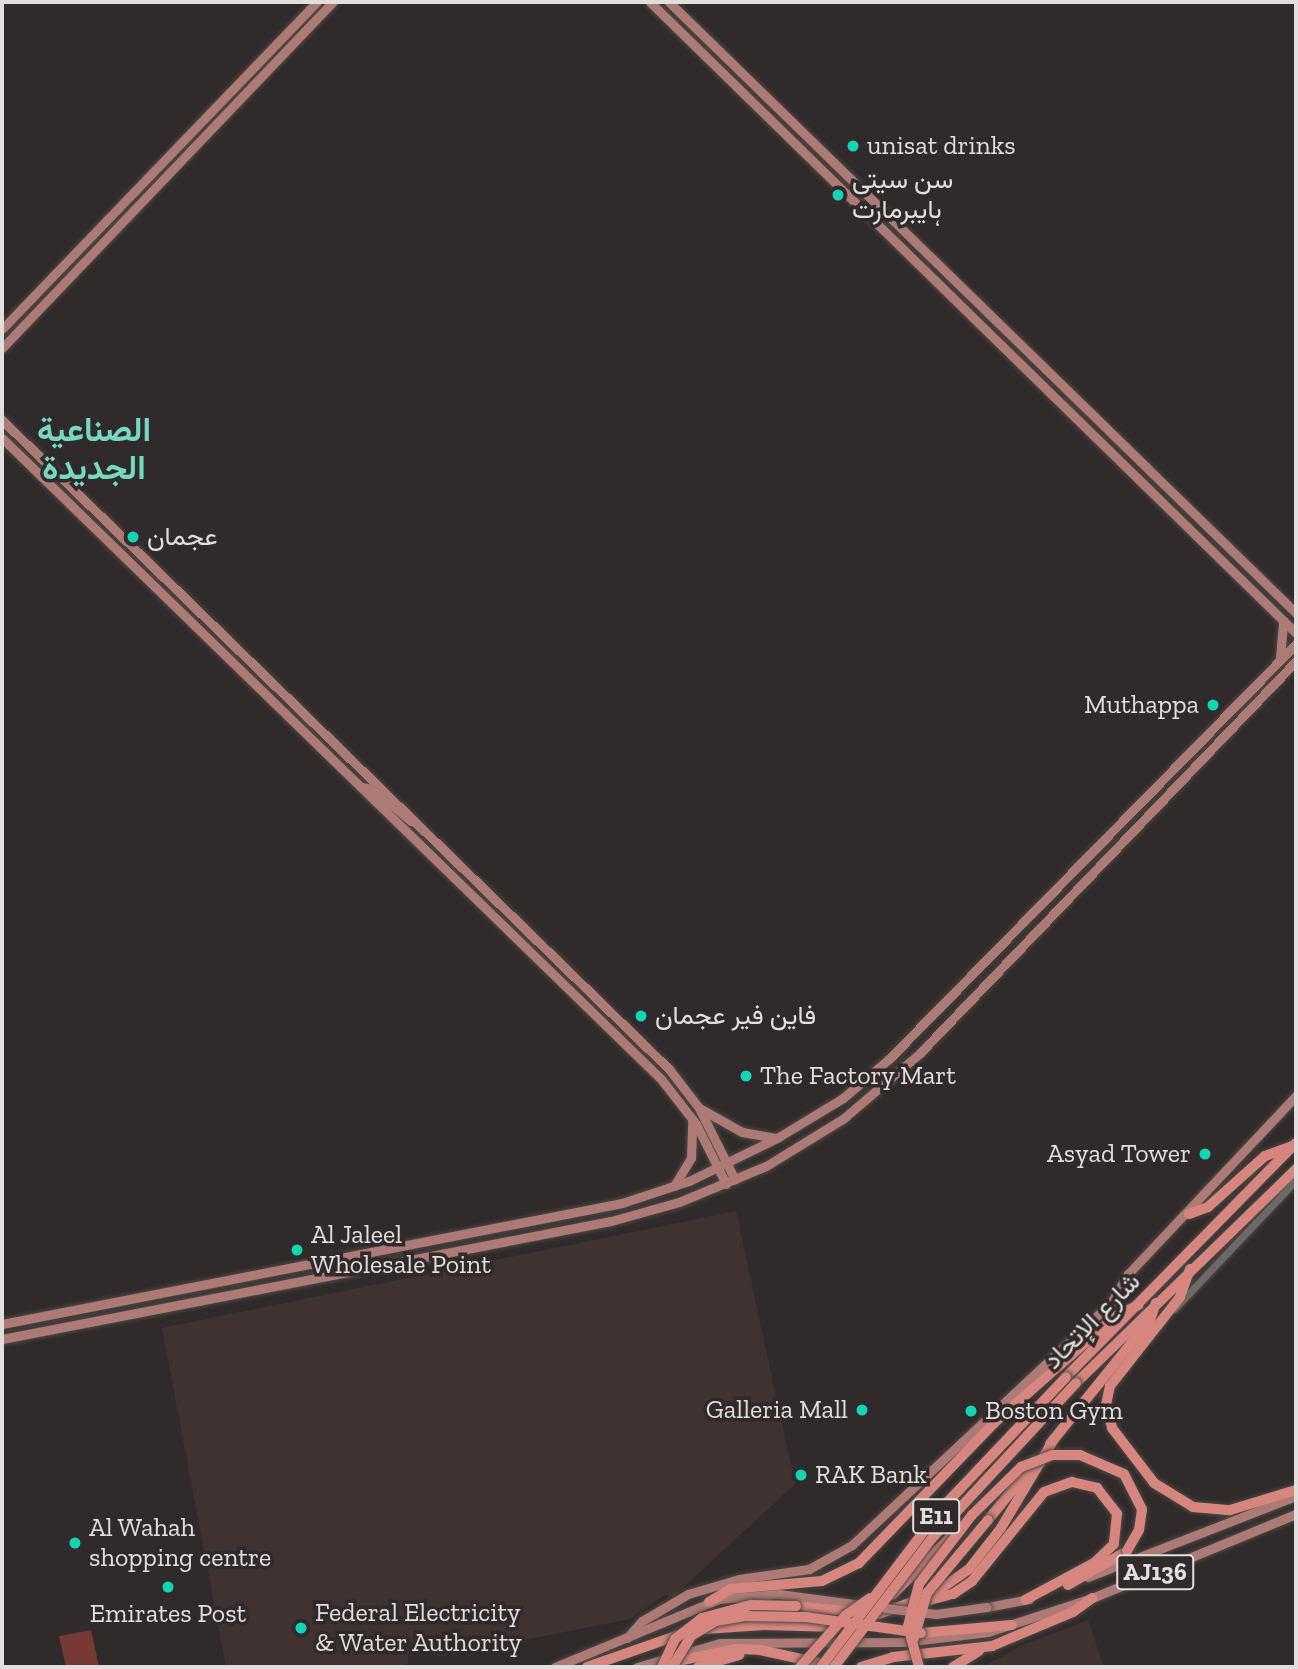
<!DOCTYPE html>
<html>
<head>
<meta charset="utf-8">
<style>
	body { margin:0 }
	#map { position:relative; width:1298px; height:1669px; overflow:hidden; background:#302a2a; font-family:"Zilla Slab",Vazirmatn,serif }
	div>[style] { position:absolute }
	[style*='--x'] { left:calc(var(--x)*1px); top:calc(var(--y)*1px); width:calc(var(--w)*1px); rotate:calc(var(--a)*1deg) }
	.built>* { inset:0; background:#3f3231 }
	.green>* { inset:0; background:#763935 }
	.roads { filter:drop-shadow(0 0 2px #4d4847) drop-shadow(0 0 2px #4d4847) }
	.minor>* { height:7px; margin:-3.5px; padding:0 3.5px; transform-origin:3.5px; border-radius:3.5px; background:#6f6868 }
	.major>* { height:9px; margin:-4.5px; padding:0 4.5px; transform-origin:4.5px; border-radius:4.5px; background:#ad7a76 }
	.highway>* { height:10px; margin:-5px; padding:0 5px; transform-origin:5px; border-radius:5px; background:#d6867f }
	.bridges { filter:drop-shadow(0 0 2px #4d4847) drop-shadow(0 0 2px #4d4847) }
	.major-bridge>* { height:9px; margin:-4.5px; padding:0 4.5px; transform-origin:4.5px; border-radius:4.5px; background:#ad7a76 }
	.highway-bridge>* { height:10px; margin:-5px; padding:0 5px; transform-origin:5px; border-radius:5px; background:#d6867f }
	.dots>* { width:19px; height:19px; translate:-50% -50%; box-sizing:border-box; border:4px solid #302a2a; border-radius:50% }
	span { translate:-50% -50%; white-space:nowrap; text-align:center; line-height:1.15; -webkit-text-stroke:7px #302a2a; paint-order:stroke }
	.shield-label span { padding:2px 5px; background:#302a2a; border:2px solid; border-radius:5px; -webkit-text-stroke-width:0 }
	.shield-label { font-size:24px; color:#e2dedd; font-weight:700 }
	.poi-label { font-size:26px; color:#e2dedd }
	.left { translate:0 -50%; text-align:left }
	.right { translate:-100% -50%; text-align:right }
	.street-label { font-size:26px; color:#e2dedd }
	.district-label { font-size:33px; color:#76d8c0; font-weight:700 }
	.frame { position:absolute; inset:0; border:4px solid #e2dedd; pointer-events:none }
</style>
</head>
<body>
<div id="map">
	<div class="built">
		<i style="clip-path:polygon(736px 1211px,795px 1484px,673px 1597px,665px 1595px,630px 1619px,439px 1657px,431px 1651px,408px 1656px,408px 1664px,391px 1667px,226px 1667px,162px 1328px)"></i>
		<i style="clip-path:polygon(1088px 1620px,1104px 1667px,982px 1667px,1025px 1644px)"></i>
	</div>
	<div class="green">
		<i style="clip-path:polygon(91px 1630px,99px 1667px,66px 1667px,59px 1636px)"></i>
	</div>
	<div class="roads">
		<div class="minor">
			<i style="--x:1174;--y:1309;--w:178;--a:-46.6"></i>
		</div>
		<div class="major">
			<i style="--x:650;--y:2;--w:903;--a:44.33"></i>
			<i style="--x:669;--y:2;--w:875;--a:44.26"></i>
			<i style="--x:2;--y:329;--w:454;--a:-46.1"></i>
			<i style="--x:2;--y:348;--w:479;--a:-46.3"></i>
			<i style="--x:2;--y:420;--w:931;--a:44.22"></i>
			<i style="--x:669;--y:1069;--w:49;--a:52.4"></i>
			<i style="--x:699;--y:1108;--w:80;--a:63.4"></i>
			<i style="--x:2;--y:438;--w:919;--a:44.21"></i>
			<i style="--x:661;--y:1079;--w:57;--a:52.1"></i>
			<i style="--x:696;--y:1124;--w:67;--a:63.4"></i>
			<i style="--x:1280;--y:658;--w:37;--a:-85"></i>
			<i style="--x:361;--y:787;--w:12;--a:9"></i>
			<i style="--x:373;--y:789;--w:50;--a:40.1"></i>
			<i style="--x:701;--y:1109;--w:47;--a:29.3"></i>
			<i style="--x:742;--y:1132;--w:34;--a:10"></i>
			<i style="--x:674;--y:1186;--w:33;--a:-59"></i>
			<i style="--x:691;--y:1158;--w:37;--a:-88"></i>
			<i style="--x:2;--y:1324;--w:632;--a:-11.04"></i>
			<i style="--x:622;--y:1203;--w:71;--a:-18.2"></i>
			<i style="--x:689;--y:1181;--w:98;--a:-26"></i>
			<i style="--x:777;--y:1138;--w:77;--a:-31.2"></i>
			<i style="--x:843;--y:1098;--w:60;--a:-40.3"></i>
			<i style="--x:889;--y:1059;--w:581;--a:-45.56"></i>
			<i style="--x:2;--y:1339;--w:620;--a:-10.97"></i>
			<i style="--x:611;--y:1221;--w:71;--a:-15.6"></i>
			<i style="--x:679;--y:1202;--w:94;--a:-22.5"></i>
			<i style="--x:766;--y:1166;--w:92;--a:-31.6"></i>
			<i style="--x:844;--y:1118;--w:100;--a:-40.5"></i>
			<i style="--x:920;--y:1053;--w:543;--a:-46.19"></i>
			<i style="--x:1088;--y:1577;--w:223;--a:-21.3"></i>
			<i style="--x:987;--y:1607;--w:43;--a:-10.8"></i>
			<i style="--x:627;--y:1638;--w:23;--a:-49"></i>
			<i style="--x:642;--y:1621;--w:53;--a:-30.4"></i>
			<i style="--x:688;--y:1594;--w:53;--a:-16.4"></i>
			<i style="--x:739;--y:1579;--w:71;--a:-8.1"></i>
			<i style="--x:809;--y:1569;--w:49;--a:-29.2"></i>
			<i style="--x:852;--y:1545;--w:354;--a:-43.1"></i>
			<i style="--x:1111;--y:1303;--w:34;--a:-60"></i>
			<i style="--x:1128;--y:1274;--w:245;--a:-46.7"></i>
			<i style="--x:555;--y:1667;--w:178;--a:-22.5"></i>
			<i style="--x:719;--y:1599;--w:60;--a:-4.8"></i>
			<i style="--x:779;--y:1594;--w:85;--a:7.5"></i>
			<i style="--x:637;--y:1667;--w:86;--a:-16.1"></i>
			<i style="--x:720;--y:1643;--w:184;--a:-0.3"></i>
			<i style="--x:904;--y:1642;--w:85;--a:-6.8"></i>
			<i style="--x:988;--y:1632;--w:109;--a:-18.1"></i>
			<i style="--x:1092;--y:1598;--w:221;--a:-22.4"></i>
		</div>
		<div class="highway">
			<i style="--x:1189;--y:1214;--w:20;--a:-20"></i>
			<i style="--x:1208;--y:1207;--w:76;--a:-41.8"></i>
			<i style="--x:1265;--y:1156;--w:30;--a:-20"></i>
			<i style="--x:1190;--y:1269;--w:30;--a:110"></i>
			<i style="--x:1180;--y:1297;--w:113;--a:128.2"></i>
			<i style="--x:1110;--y:1386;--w:19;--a:102"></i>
			<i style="--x:1106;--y:1405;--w:24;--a:75"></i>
			<i style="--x:1112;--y:1428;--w:69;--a:52.6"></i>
			<i style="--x:1154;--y:1483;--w:46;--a:31.6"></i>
			<i style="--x:1193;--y:1507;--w:37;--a:5"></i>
			<i style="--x:1230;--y:1510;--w:69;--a:-16.9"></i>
			<i style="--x:1066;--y:1377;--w:328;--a:-45.5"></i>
			<i style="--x:1076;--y:1383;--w:307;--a:-44.2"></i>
			<i style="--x:1050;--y:1444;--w:159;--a:-51.1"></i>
			<i style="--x:1150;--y:1320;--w:18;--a:-71"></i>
			<i style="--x:988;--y:1520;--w:76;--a:-50.9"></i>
			<i style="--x:1068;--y:1585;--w:68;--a:-30"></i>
			<i style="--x:892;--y:1595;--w:97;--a:-44.6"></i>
			<i style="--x:930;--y:1600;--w:24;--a:-15"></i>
			<i style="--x:953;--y:1594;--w:23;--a:-34"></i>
			<i style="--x:972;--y:1581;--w:114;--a:-51"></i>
			<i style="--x:1044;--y:1492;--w:30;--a:-20"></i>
			<i style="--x:1072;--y:1482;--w:26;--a:13"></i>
			<i style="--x:1097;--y:1488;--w:33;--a:52"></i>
			<i style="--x:1117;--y:1514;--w:30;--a:96"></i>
			<i style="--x:1114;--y:1544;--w:28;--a:136"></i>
			<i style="--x:1094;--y:1563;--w:78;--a:151.8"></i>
			<i style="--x:709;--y:1602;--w:26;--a:-31"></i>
			<i style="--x:731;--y:1589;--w:91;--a:-5"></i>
			<i style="--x:822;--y:1581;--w:41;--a:-25.9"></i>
			<i style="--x:859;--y:1563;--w:194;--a:-46"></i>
			<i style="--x:994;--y:1423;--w:162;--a:-41.3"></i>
			<i style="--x:1116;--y:1316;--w:25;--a:-26"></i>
			<i style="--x:796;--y:1606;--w:58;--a:5.9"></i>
			<i style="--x:870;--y:1617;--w:66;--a:-19.5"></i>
			<i style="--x:932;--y:1595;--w:45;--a:-35.1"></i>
			<i style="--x:969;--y:1569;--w:52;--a:-52"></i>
			<i style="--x:1001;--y:1528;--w:104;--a:-59.2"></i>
			<i style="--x:704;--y:1629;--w:60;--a:-3.8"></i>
			<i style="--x:764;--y:1625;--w:75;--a:1.5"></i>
			<i style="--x:921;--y:1633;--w:91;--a:-5"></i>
			<i style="--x:673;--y:1662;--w:63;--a:-11.8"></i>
			<i style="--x:735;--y:1649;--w:25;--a:2"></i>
			<i style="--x:760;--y:1650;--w:71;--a:12.3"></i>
			<i style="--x:587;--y:1667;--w:101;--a:-19.2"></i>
			<i style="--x:698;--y:1667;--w:43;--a:-16.3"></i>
			<i style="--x:861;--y:1667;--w:34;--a:-17"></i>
			<i style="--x:893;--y:1657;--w:100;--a:-6.3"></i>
			<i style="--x:992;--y:1646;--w:88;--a:-22.8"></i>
			<i style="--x:1073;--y:1612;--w:24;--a:-36"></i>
			<i style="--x:953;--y:1667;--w:31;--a:-32"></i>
		</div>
	</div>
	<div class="bridges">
		<div class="major-bridge">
			<i style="--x:885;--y:1608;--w:51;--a:6.7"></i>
			<i style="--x:936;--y:1614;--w:51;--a:-7.8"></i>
		</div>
		<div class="highway-bridge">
			<i style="--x:914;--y:1638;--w:47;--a:-73.9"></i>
			<i style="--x:927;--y:1593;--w:95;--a:-50.1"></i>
			<i style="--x:662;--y:1667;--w:31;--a:-65"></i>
			<i style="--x:675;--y:1639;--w:34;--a:-38"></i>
			<i style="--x:702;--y:1618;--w:51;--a:-14.9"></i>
			<i style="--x:751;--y:1605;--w:45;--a:1.3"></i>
			<i style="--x:672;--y:1667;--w:36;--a:-58"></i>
			<i style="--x:691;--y:1636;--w:29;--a:-31"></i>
			<i style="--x:716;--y:1621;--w:29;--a:-10"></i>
			<i style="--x:745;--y:1616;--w:61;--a:0.9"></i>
			<i style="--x:806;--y:1617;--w:116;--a:7.9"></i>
			<i style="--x:800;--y:1667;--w:69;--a:-48.5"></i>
			<i style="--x:846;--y:1615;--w:29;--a:-35"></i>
			<i style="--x:821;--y:1667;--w:197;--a:-52.8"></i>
			<i style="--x:940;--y:1510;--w:183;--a:-46.5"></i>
			<i style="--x:834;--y:1667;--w:163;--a:-52.7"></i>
			<i style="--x:933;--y:1537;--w:210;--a:-47.1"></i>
			<i style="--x:919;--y:1667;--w:42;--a:-105"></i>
			<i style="--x:908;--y:1626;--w:43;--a:-75.3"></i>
			<i style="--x:919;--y:1584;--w:87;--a:-52.5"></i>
			<i style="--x:972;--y:1515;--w:69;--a:-44.4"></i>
			<i style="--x:1021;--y:1467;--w:34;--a:-21"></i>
			<i style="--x:1053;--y:1455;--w:27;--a:0"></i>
			<i style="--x:1080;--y:1455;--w:48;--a:23.4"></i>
			<i style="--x:1124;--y:1474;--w:39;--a:63"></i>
			<i style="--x:1142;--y:1509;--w:21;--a:98"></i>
			<i style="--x:1139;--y:1530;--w:24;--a:120"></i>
		</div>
	</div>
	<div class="dots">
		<i style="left:853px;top:146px;background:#12d5b4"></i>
		<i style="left:838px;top:195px;background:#12d5b4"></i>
		<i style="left:133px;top:537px;background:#12d5b4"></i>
		<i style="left:1213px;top:705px;background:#12d5b4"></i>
		<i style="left:641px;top:1016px;background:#12d5b4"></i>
		<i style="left:746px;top:1076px;background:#12d5b4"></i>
		<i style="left:1205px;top:1154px;background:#12d5b4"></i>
		<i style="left:297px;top:1250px;background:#12d5b4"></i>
		<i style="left:862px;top:1410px;background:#12d5b4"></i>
		<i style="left:971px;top:1411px;background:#12d5b4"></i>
		<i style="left:801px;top:1475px;background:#12d5b4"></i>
		<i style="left:75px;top:1543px;background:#12d5b4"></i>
		<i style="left:168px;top:1587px;background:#12d5b4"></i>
		<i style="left:301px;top:1628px;background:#12d5b4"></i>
	</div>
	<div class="shield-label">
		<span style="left:936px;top:1516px">E11</span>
		<span style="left:1155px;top:1572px">AJ136</span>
	</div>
	<div class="poi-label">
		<span class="left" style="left:867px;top:146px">unisat drinks</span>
		<span class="left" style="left:852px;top:195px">سن سیتی<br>ہایبرمارت</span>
		<span class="left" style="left:147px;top:537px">عجمان</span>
		<span class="right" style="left:1199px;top:705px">Muthappa</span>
		<span class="left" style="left:655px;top:1016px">فاين فير عجمان</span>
		<span class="left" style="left:760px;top:1076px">The Factory Mart</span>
		<span class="right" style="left:1191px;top:1154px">Asyad Tower</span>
		<span class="left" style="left:311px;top:1250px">Al Jaleel<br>Wholesale Point</span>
		<span class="right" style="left:848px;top:1410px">Galleria Mall</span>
		<span class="left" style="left:985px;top:1411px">Boston Gym</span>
		<span class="left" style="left:815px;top:1475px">RAK Bank</span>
		<span class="left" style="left:89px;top:1543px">Al Wahah<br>shopping centre</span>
		<span class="left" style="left:315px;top:1628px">Federal Electricity<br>&amp; Water Authority</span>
		<span style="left:168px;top:1614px">Emirates Post</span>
	</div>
	<div class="street-label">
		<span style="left:1092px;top:1321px;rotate:-45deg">شارع الإتحاد</span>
	</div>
	<div class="district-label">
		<span style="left:94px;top:449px">الصناعية<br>الجديدة</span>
	</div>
	<div class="frame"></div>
</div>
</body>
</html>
